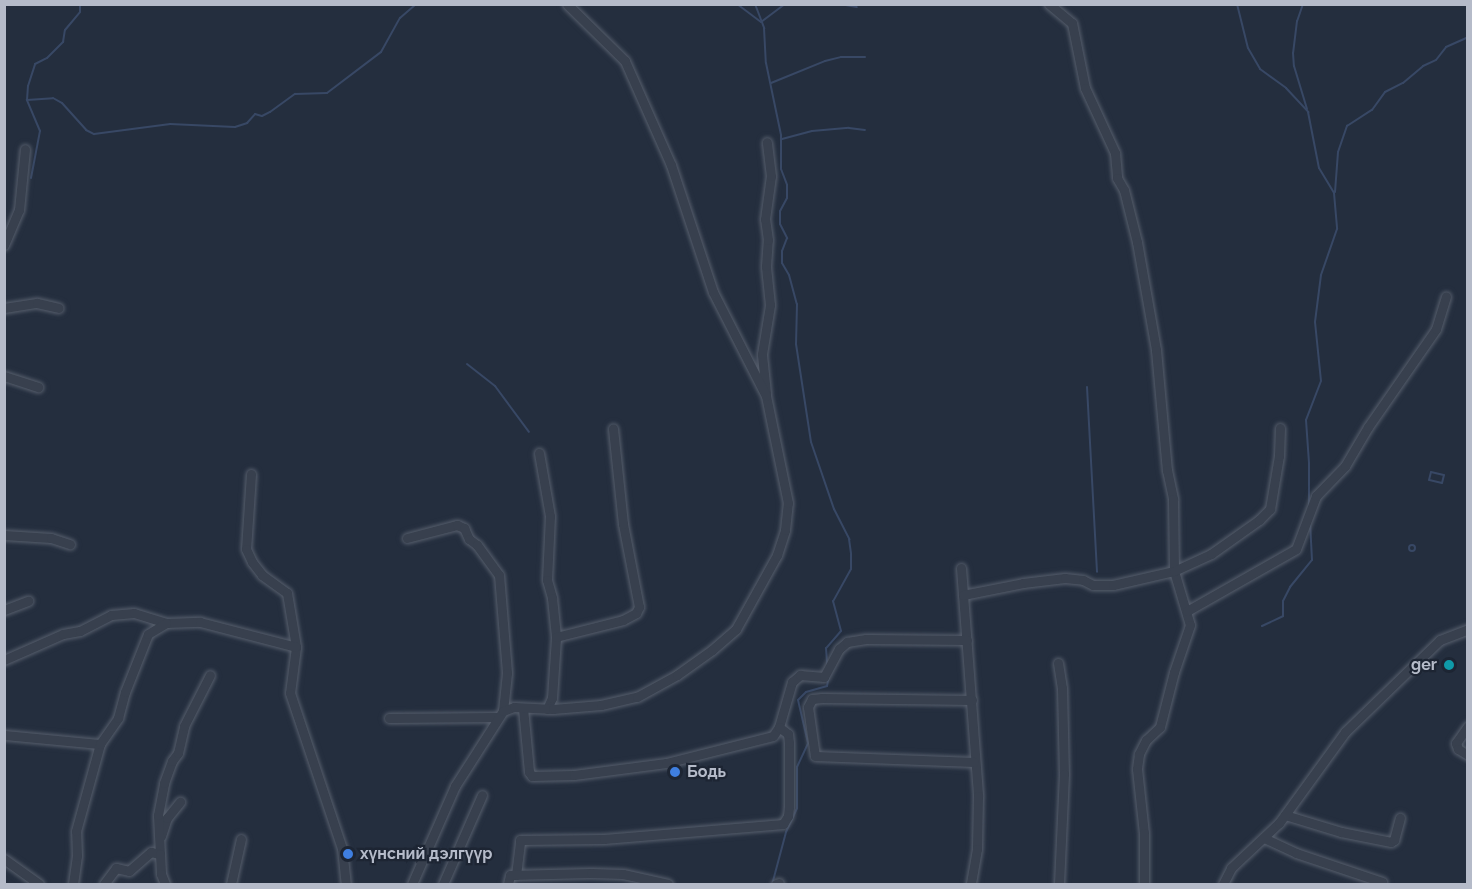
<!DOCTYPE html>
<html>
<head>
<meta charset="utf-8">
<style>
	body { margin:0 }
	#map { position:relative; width:1472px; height:889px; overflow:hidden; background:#242e3e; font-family:Raleway,sans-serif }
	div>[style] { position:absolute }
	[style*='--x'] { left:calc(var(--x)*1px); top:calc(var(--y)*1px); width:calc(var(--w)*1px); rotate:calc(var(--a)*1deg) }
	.stream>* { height:2px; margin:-1px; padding:0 1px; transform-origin:1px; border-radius:1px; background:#384865 }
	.stream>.ring { margin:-1px; padding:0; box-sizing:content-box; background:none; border:2px solid #384865; border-radius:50% }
	.roads { filter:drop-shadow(0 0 2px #565e6c) drop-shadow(0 0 2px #565e6c) }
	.minor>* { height:9px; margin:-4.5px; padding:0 4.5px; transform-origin:4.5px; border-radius:4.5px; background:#38404e }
	.dots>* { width:16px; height:16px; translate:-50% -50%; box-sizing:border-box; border:3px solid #1d2533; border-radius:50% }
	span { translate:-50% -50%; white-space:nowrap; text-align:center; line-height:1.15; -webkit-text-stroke:4.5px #1d2533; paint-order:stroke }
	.poi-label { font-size:16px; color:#b5bbc9; font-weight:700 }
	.right { translate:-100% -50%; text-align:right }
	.left { translate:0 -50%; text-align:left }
	.frame { position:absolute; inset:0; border:6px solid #b5bbc9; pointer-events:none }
</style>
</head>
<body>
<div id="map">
	<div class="stream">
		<i style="--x:702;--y:4;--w:15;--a:0"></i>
		<i style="--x:737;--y:4;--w:30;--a:37"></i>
		<i style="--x:761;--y:22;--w:30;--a:-37"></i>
		<i style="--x:755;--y:4;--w:26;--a:69"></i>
		<i style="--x:764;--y:28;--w:35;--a:87"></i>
		<i style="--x:766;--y:63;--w:74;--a:78.2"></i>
		<i style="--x:781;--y:135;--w:34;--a:90"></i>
		<i style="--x:781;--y:169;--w:17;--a:69"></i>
		<i style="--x:787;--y:185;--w:13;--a:90"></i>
		<i style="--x:787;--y:198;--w:15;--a:118"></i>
		<i style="--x:780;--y:211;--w:13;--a:90"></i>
		<i style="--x:780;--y:224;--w:16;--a:63"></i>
		<i style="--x:787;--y:238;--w:14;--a:111"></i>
		<i style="--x:782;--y:251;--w:12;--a:90"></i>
		<i style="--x:782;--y:263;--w:14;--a:60"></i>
		<i style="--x:789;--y:275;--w:30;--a:75"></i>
		<i style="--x:797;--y:304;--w:40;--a:91.4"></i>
		<i style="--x:796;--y:344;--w:99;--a:81.3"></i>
		<i style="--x:811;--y:442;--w:71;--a:71.1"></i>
		<i style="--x:834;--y:509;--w:34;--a:63"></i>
		<i style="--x:849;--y:539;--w:15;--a:82"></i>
		<i style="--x:851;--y:554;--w:15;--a:90"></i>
		<i style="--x:851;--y:569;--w:37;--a:119"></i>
		<i style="--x:833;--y:601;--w:31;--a:75"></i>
		<i style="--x:841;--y:631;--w:23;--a:131"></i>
		<i style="--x:826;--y:648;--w:16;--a:86"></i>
		<i style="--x:840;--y:4;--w:17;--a:10"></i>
		<i style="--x:1237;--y:4;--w:45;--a:76"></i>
		<i style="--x:1248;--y:48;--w:24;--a:60"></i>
		<i style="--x:1260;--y:69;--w:32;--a:36"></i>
		<i style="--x:1286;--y:88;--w:33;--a:47"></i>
		<i style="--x:1308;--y:112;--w:57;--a:78.9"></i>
		<i style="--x:1319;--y:168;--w:29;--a:59"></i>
		<i style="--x:1334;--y:193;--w:36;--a:85"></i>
		<i style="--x:1337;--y:229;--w:49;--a:109.2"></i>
		<i style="--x:1321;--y:275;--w:47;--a:97.3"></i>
		<i style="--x:1315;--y:322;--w:59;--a:84.2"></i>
		<i style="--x:1321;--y:381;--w:42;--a:111"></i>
		<i style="--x:1306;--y:420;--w:43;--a:86"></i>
		<i style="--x:1309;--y:463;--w:43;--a:90"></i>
		<i style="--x:1303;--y:4;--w:18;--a:109"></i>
		<i style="--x:1297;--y:21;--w:32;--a:97"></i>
		<i style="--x:1293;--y:53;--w:13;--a:86"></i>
		<i style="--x:1294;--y:66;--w:45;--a:73.2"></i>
		<i style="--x:771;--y:83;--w:58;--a:-22.2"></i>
		<i style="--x:825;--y:61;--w:16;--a:-14"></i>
		<i style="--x:841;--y:57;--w:24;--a:0"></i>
		<i style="--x:27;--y:100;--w:26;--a:-4"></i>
		<i style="--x:53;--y:98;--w:10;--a:29"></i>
		<i style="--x:62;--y:103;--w:36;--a:48"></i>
		<i style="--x:86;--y:130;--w:9;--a:27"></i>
		<i style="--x:94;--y:134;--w:77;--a:-7.5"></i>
		<i style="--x:170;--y:124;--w:65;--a:2.6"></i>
		<i style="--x:235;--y:127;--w:13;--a:-18"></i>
		<i style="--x:247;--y:123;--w:12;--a:-48"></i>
		<i style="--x:255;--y:114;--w:7;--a:16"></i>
		<i style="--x:262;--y:116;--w:9;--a:-27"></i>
		<i style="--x:270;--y:112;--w:31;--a:-36"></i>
		<i style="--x:295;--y:94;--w:32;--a:-2"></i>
		<i style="--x:327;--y:93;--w:68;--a:-37.2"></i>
		<i style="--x:381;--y:52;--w:39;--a:-61"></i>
		<i style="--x:400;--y:18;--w:21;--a:-41"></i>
		<i style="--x:782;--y:139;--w:31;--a:-15"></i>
		<i style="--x:812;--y:131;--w:37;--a:-5"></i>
		<i style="--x:849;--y:128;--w:16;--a:7"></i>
		<i style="--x:31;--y:178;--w:48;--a:-79.2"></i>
		<i style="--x:40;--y:131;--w:34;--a:-113"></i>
		<i style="--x:27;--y:100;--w:14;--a:-86"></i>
		<i style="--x:28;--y:86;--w:23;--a:-72"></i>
		<i style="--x:35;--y:64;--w:13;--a:-27"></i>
		<i style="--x:47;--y:58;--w:23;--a:-45"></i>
		<i style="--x:63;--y:42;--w:12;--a:-81"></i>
		<i style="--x:65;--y:30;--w:23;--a:-50"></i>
		<i style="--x:80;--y:12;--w:8;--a:-90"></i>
		<i style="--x:1335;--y:192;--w:40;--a:-85.7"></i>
		<i style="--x:1338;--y:152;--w:28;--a:-71"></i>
		<i style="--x:1347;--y:126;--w:30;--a:-33"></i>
		<i style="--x:1372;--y:110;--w:22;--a:-54"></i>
		<i style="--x:1385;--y:92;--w:20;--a:-27"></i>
		<i style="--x:1403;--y:83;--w:26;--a:-40"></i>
		<i style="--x:1423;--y:66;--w:14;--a:-25"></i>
		<i style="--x:1436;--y:60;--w:16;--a:-52"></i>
		<i style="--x:1446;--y:47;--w:24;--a:-24"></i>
		<i style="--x:467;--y:364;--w:36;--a:38"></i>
		<i style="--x:495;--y:386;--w:57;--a:53.5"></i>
		<i style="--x:1087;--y:387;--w:185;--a:86.9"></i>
		<i style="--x:1431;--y:472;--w:13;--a:13"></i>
		<i style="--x:1444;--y:475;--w:8;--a:104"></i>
		<i style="--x:1442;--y:483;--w:13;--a:-167"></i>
		<i style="--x:1429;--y:480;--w:8;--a:-76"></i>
		<i class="ring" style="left:1409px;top:545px;width:4px;height:4px"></i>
		<i style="--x:1262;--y:626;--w:23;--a:-25"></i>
		<i style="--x:1283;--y:616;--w:15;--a:-90"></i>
		<i style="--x:1283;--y:601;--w:16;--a:-63"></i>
		<i style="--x:1290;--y:587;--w:35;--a:-51"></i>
		<i style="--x:1312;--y:560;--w:37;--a:-93"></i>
		<i style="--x:773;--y:881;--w:51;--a:-75.1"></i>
		<i style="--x:786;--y:832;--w:26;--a:-65"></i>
		<i style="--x:797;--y:808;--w:41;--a:-90"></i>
		<i style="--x:797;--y:767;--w:26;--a:-65"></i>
		<i style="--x:808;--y:743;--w:44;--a:-103.1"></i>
		<i style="--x:798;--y:700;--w:11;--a:-45"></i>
		<i style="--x:806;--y:692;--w:22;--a:-16"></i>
		<i style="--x:827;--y:686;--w:10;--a:-79"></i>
	</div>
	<div class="roads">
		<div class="minor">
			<i style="--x:1049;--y:4;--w:30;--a:40"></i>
			<i style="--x:1072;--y:23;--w:66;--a:78.7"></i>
			<i style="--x:1085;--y:88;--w:72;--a:65.2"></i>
			<i style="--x:1115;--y:153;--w:25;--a:85"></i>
			<i style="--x:1117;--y:178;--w:14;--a:60"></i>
			<i style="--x:1124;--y:190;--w:54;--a:76"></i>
			<i style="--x:1137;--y:242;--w:110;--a:80"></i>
			<i style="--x:1156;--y:350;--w:121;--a:84.8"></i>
			<i style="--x:1167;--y:470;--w:30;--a:78"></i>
			<i style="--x:1173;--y:499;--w:72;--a:89.2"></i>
			<i style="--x:1174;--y:571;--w:56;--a:73.5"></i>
			<i style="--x:1190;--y:625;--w:50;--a:108.8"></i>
			<i style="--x:1174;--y:672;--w:57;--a:104.3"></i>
			<i style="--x:1160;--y:727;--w:19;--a:137"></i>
			<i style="--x:1146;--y:740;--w:16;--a:117"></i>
			<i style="--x:1139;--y:754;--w:15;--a:98"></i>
			<i style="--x:1137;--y:769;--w:64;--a:83.8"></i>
			<i style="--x:1144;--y:833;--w:51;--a:90"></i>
			<i style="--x:4;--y:245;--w:38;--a:-67"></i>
			<i style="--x:19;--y:210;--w:61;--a:-84.4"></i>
			<i style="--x:4;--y:308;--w:33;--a:-9"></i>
			<i style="--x:37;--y:303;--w:22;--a:13"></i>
			<i style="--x:4;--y:376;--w:36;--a:18"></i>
			<i style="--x:766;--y:393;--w:39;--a:-96"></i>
			<i style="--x:762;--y:354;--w:50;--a:-80.7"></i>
			<i style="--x:770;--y:305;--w:39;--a:-96"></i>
			<i style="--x:766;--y:266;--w:26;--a:-86"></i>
			<i style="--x:768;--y:240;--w:21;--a:-98"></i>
			<i style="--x:765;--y:219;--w:43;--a:-82.1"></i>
			<i style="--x:771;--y:176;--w:34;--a:-97"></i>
			<i style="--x:539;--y:453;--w:64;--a:80.1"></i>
			<i style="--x:550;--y:516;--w:64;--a:92.7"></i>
			<i style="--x:547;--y:580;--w:19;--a:74"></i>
			<i style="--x:552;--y:598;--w:39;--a:84"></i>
			<i style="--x:251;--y:474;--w:75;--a:93.8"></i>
			<i style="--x:246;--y:549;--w:14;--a:65"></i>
			<i style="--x:252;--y:562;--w:16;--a:52"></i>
			<i style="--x:262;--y:575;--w:31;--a:36"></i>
			<i style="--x:287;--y:593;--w:55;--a:80.5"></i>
			<i style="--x:296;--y:647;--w:46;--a:97.4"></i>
			<i style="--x:290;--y:693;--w:163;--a:71.5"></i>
			<i style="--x:342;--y:848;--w:36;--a:84"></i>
			<i style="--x:4;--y:535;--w:47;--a:3.7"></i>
			<i style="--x:51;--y:538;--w:20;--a:18"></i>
			<i style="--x:407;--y:538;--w:52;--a:-14.6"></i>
			<i style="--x:457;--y:525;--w:8;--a:23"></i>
			<i style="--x:464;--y:528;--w:12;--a:66"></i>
			<i style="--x:469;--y:539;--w:10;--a:37"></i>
			<i style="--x:477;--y:545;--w:37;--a:54"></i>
			<i style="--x:499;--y:575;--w:98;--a:85.3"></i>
			<i style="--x:507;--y:673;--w:38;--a:96"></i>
			<i style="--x:961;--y:568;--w:229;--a:85.7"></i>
			<i style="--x:978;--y:796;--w:53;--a:91.1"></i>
			<i style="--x:977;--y:849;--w:36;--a:100"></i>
			<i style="--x:963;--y:595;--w:61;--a:-11.3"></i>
			<i style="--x:1023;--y:583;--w:42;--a:-6.8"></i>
			<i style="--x:1065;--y:578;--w:18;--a:6"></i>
			<i style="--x:1083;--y:580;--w:11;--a:27"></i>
			<i style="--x:1093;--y:585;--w:20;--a:0"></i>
			<i style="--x:1113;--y:585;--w:63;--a:-12.9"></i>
			<i style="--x:1174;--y:571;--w:41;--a:-24.7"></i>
			<i style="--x:1211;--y:554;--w:59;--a:-35.3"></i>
			<i style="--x:1259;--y:520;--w:16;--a:-45"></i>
			<i style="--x:1270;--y:509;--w:54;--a:-80.4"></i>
			<i style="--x:1279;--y:456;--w:28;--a:-88"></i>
			<i style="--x:4;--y:610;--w:26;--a:-21"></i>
			<i style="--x:1187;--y:611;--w:125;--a:-29.6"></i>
			<i style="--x:1296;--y:549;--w:57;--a:-69.3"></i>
			<i style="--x:1316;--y:496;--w:42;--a:-46"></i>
			<i style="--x:1345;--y:466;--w:45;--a:-59.5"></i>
			<i style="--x:1368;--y:427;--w:119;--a:-55.2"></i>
			<i style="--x:1436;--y:329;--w:34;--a:-73"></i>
			<i style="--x:4;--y:660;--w:64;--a:-23.8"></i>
			<i style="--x:63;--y:634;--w:17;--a:-10"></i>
			<i style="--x:80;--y:631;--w:35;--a:-27"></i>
			<i style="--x:111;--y:615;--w:23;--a:-5"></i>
			<i style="--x:134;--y:613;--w:34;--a:17"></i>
			<i style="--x:166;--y:623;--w:34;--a:-2"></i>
			<i style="--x:200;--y:622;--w:99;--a:14.6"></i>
			<i style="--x:1058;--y:663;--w:25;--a:81"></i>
			<i style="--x:1062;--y:688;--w:86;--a:88.7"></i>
			<i style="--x:1064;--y:774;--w:110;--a:92.6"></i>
			<i style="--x:972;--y:700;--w:150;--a:-179.2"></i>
			<i style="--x:822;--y:698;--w:10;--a:174"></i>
			<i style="--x:812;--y:699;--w:9;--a:117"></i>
			<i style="--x:808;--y:707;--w:49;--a:81.9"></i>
			<i style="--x:815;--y:756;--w:159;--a:2.2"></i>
			<i style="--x:523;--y:708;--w:64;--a:84.6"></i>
			<i style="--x:529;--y:772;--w:5;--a:53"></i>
			<i style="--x:532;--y:776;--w:42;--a:-1.4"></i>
			<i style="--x:574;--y:775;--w:93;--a:-7.4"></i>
			<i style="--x:666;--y:763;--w:110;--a:-14.2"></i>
			<i style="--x:773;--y:736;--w:11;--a:-56"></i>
			<i style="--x:779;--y:727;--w:47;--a:-73.9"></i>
			<i style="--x:792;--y:682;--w:11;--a:-41"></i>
			<i style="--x:800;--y:675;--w:24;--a:5"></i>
			<i style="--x:824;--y:677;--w:32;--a:-62"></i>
			<i style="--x:839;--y:649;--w:11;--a:-41"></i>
			<i style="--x:847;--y:642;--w:19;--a:-9"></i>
			<i style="--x:866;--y:639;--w:101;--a:0.6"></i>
			<i style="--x:547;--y:709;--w:12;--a:-66"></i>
			<i style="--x:552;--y:698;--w:61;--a:-86.2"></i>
			<i style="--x:556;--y:637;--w:69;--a:-14.2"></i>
			<i style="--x:623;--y:620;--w:15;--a:-28"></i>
			<i style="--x:636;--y:613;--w:7;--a:-63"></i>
			<i style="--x:639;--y:607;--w:85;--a:-100.9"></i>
			<i style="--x:623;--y:524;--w:96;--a:-96"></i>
			<i style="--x:389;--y:718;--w:109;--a:-0.5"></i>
			<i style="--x:1468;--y:726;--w:21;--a:125"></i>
			<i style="--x:1456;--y:743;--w:6;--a:72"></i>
			<i style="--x:1458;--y:749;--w:12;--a:31"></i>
			<i style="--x:4;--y:735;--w:96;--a:5.4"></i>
			<i style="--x:1285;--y:815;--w:59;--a:16.9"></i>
			<i style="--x:1341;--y:832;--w:51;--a:11.3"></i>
			<i style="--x:1391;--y:842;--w:4;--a:-34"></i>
			<i style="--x:1394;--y:840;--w:23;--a:-75"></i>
			<i style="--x:161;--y:836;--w:19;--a:-72"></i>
			<i style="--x:167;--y:818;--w:21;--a:-51"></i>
			<i style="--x:1264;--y:838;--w:35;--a:25"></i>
			<i style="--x:1296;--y:853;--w:91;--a:18.6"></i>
			<i style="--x:160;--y:854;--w:39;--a:-93"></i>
			<i style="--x:158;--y:815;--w:33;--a:-79"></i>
			<i style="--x:164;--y:783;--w:23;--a:-70"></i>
			<i style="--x:172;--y:761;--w:10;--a:-53"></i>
			<i style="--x:178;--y:753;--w:28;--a:-77"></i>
			<i style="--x:184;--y:726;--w:57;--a:-63"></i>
			<i style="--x:4;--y:859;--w:43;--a:35.5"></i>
			<i style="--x:516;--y:875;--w:35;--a:-83"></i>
			<i style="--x:520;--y:840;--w:84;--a:-0.7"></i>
			<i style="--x:604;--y:839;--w:180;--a:-4.8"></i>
			<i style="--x:783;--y:824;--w:9;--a:-58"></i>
			<i style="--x:788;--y:816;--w:9;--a:-84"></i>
			<i style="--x:789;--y:807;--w:64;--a:-90"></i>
			<i style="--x:789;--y:743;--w:9;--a:-96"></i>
			<i style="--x:788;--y:734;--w:11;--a:-142"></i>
			<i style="--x:73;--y:884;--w:28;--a:-82"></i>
			<i style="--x:77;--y:856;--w:25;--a:-92"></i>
			<i style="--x:76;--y:831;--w:90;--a:-74.6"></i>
			<i style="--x:100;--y:744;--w:32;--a:-55"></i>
			<i style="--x:118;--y:718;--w:27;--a:-75"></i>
			<i style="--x:125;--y:692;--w:62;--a:-68.4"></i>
			<i style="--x:148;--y:634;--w:21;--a:-31"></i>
			<i style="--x:104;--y:884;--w:20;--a:-53"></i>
			<i style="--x:116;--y:868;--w:13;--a:13"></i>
			<i style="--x:129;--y:871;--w:29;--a:-41"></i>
			<i style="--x:151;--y:852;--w:9;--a:13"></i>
			<i style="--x:160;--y:854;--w:20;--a:87"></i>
			<i style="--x:161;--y:874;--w:11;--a:68"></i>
			<i style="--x:231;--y:884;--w:46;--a:-77.5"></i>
			<i style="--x:412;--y:884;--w:107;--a:-66.3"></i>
			<i style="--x:455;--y:786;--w:89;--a:-57.4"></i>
			<i style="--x:503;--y:711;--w:12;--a:-20"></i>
			<i style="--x:514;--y:707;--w:39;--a:3"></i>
			<i style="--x:553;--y:709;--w:48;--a:-4.8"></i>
			<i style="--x:601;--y:705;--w:37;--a:-13"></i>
			<i style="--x:637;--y:697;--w:46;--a:-28.8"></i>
			<i style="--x:677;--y:675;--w:43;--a:-35.5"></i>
			<i style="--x:712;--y:650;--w:32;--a:-41"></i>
			<i style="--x:736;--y:629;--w:85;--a:-61"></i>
			<i style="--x:777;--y:555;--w:26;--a:-72"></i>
			<i style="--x:785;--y:530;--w:27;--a:-84"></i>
			<i style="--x:788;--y:503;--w:109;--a:-101.6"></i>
			<i style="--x:766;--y:396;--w:117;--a:-117"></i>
			<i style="--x:713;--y:292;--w:134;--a:-108.3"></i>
			<i style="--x:671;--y:165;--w:114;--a:-113.9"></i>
			<i style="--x:625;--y:61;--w:81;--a:-135.5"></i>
			<i style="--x:443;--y:884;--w:97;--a:-66.3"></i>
			<i style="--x:508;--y:884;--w:9;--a:-77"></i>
			<i style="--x:510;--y:875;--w:81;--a:-1.4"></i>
			<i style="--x:591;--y:873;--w:32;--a:2"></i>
			<i style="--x:623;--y:874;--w:46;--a:12.5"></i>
			<i style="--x:776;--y:884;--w:3;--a:-18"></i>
			<i style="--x:1223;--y:884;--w:18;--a:-63"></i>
			<i style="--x:1231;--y:868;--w:66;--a:-43.2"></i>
			<i style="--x:1279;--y:823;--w:112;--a:-54"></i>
			<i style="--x:1345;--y:732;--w:132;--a:-44.1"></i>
			<i style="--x:1440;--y:640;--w:30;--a:-21"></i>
		</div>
	</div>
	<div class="dots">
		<i style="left:1449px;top:665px;background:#0f9aa8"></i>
		<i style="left:675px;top:772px;background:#3f7fe0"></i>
		<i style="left:348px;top:854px;background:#3f7fe0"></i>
	</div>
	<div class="poi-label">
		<span class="right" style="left:1437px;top:665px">ger</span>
		<span class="left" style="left:687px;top:772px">Бодь</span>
		<span class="left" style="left:360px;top:854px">хүнсний дэлгүүр</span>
	</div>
	<div class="frame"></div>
</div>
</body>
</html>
